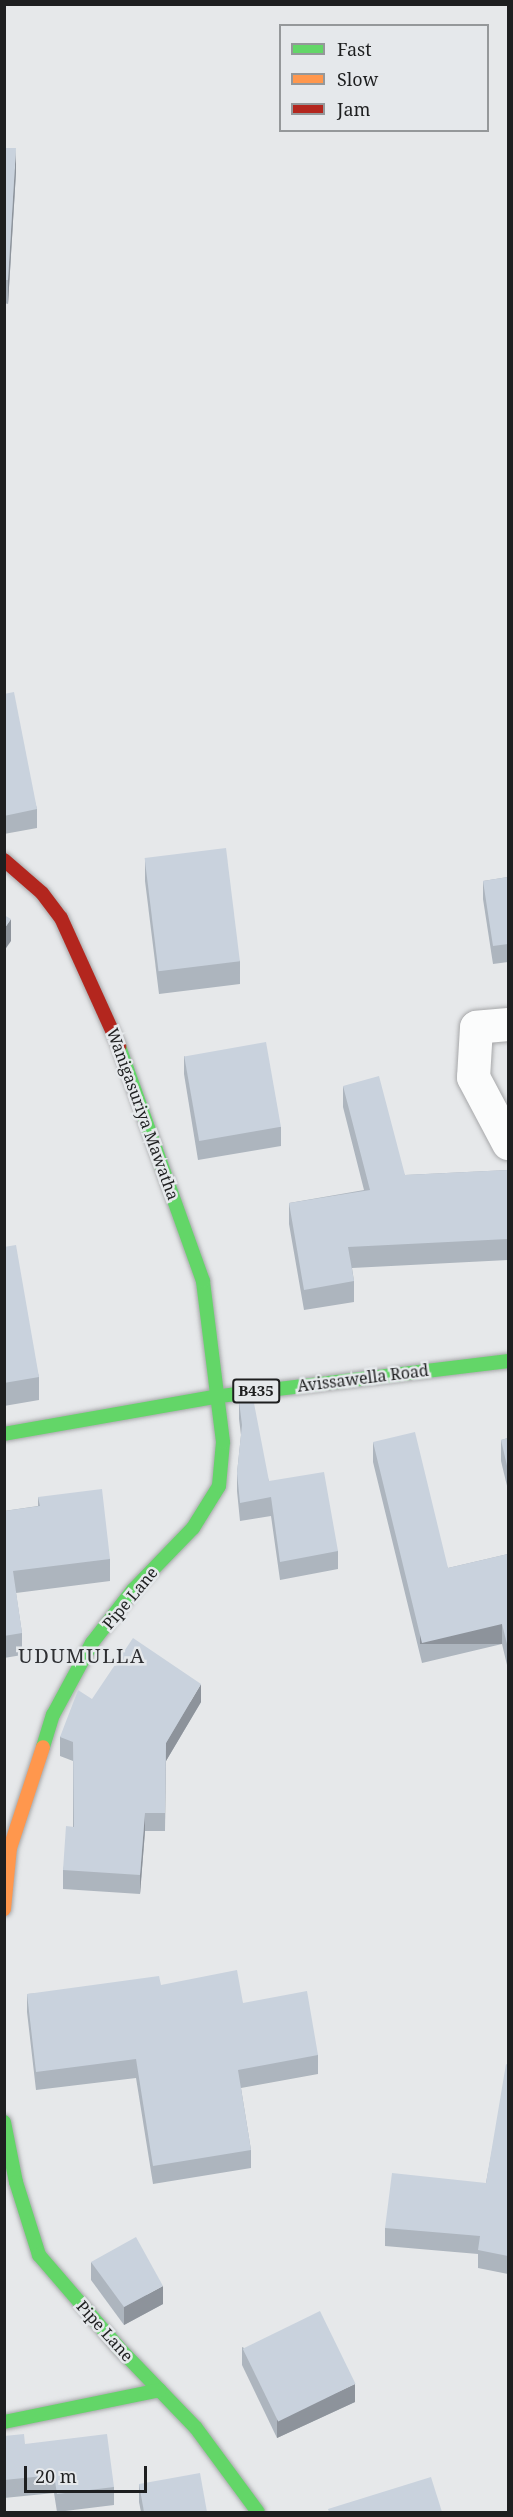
<!DOCTYPE html>
<html>
<head>
<meta charset="utf-8">
<style>
	body { margin:0 }
	#map { position:relative; width:513px; height:2517px; overflow:hidden; background:#e6e8ea; font-family:"Noto Serif",serif }
	div>[style] { position:absolute }
	[style*='--x'] { left:calc(var(--x)*1px); top:calc(var(--y)*1px); width:calc(var(--w)*1px); rotate:calc(var(--a)*1deg) }
	.roads { filter:drop-shadow(0 0 2px #a6a7a9) drop-shadow(0 0 2px #a6a7a9) }
	.street>* { height:33px; margin:-16.5px; padding:0 16.5px; transform-origin:16.5px; border-radius:16.5px; background:#fbfcfc }
	.fast>* { height:14px; margin:-7px; padding:0 7px; transform-origin:7px; border-radius:7px; background:#63d668 }
	.slow>* { height:14px; margin:-7px; padding:0 7px; transform-origin:7px; border-radius:7px; background:#ff974d }
	.jam>* { height:14px; margin:-7px; padding:0 7px; transform-origin:7px; border-radius:7px; background:#b3261e }
	.wall>* { inset:0; background:#adb5be }
	.shaded-wall>* { inset:0; background:#8d939b; transform-origin:0 0 }
	.building>* { inset:0; background:#c9d2dd; transform-origin:0 0 }
	span { translate:-50% -50%; white-space:nowrap; text-align:center; line-height:1.15; -webkit-text-stroke:5px #e5e8eb; paint-order:stroke }
	.shield-label span { padding:2px 4px; background:#e5e8eb; border:2px solid; border-radius:4px; -webkit-text-stroke-width:0 }
	.shield-label { font-size:15px; color:#1e1f20; font-weight:700 }
	.street-label { font-size:16px; color:#1e1f20 }
	.quarter-label { font-size:20px; color:#2e2f32; letter-spacing:1.5px }
	.frame { position:absolute; inset:0; border:6px solid #1e1f20; pointer-events:none }
	.legend { position:absolute; left:279px; top:24px; width:210px; height:108px; box-sizing:border-box; background:#e5e8eb; border:2px solid #95989a; margin:0; padding:8px 10px; list-style:none; font-size:18px; color:#1e1f20 }
	.legend li { display:flex; align-items:center; gap:12px; height:30px }
	.legend b { width:30px; border:2px solid #95989a }
	.scale { position:absolute; left:24px; top:2466px; width:123px; height:27px; box-sizing:border-box; border:3px solid #1e1f20; border-top:0; padding-left:8px; font-size:18px; line-height:21px; white-space:nowrap; color:#1e1f20; -webkit-text-stroke:4px #e5e8eb; paint-order:stroke }
</style>
</head>
<body>
<div id="map">
	<div class="roads">
		<div class="street">
			<i style="--x:508;--y:1024;--w:32;--a:175"></i>
			<i style="--x:476;--y:1027;--w:50;--a:93.4"></i>
			<i style="--x:473;--y:1077;--w:75;--a:62.1"></i>
		</div>
		<div class="fast">
			<i style="--x:4;--y:1434;--w:219;--a:-10"></i>
			<i style="--x:220;--y:1396;--w:290;--a:-6.9"></i>
			<i style="--x:43;--y:1747;--w:34;--a:-73"></i>
			<i style="--x:53;--y:1715;--w:82;--a:-61.6"></i>
			<i style="--x:92;--y:1643;--w:67;--a:-52.3"></i>
			<i style="--x:133;--y:1590;--w:86;--a:-45.9"></i>
			<i style="--x:193;--y:1528;--w:49;--a:-58.2"></i>
			<i style="--x:219;--y:1486;--w:44;--a:-84.8"></i>
			<i style="--x:223;--y:1442;--w:162;--a:-97.1"></i>
			<i style="--x:203;--y:1281;--w:250;--a:-109.7"></i>
			<i style="--x:4;--y:2122;--w:61;--a:78.7"></i>
			<i style="--x:16;--y:2182;--w:77;--a:72.5"></i>
			<i style="--x:39;--y:2255;--w:121;--a:49.3"></i>
			<i style="--x:118;--y:2347;--w:112;--a:46.1"></i>
			<i style="--x:196;--y:2428;--w:104;--a:53.6"></i>
			<i style="--x:4;--y:2422;--w:159;--a:-11.6"></i>
		</div>
		<div class="slow">
			<i style="--x:4;--y:1909;--w:61;--a:-84.4"></i>
			<i style="--x:10;--y:1848;--w:106;--a:-71.9"></i>
		</div>
		<div class="jam">
			<i style="--x:4;--y:860;--w:50;--a:41"></i>
			<i style="--x:42;--y:893;--w:31;--a:53"></i>
			<i style="--x:61;--y:918;--w:141;--a:65.6"></i>
		</div>
	</div>
	<div class="wall">
		<i style="clip-path:polygon(4px 148px,16px 172px,8px 304px,4px 303px)"></i>
		<i style="clip-path:polygon(4px 694px,37px 809px,37px 828px,4px 834px)"></i>
		<i style="clip-path:polygon(145px 858px,240px 961px,240px 984px,159px 994px,145px 881px)"></i>
		<i style="clip-path:polygon(508px 877px,508px 962px,493px 964px,483px 899px,483px 881px)"></i>
		<i style="clip-path:polygon(184px 1056px,281px 1127px,281px 1146px,198px 1160px,184px 1074px)"></i>
		<i style="clip-path:polygon(343px 1086px,405px 1175px,508px 1170px,508px 1260px,352px 1268px,354px 1281px,354px 1302px,304px 1310px,289px 1224px,289px 1203px,364px 1190px,343px 1107px)"></i>
		<i style="clip-path:polygon(4px 1247px,39px 1377px,39px 1400px,4px 1406px)"></i>
		<i style="clip-path:polygon(239px 1401px,269px 1481px,338px 1551px,338px 1569px,280px 1580px,271px 1516px,240px 1521px,237px 1491px,237px 1473px,241px 1435px,239px 1419px)"></i>
		<i style="clip-path:polygon(508px 1438px,508px 1490px,501px 1461px,501px 1440px)"></i>
		<i style="clip-path:polygon(373px 1442px,448px 1568px,508px 1554px,507px 1665px,502px 1644px,422px 1663px,373px 1462px)"></i>
		<i style="clip-path:polygon(38px 1497px,110px 1559px,110px 1581px,16px 1593px,22px 1633px,22px 1655px,4px 1658px,4px 1511px,38px 1506px)"></i>
		<i style="clip-path:polygon(92px 1699px,201px 1702px,166px 1761px,165px 1831px,145px 1831px,140px 1894px,63px 1889px,63px 1870px,73px 1827px,73px 1761px,60px 1756px,60px 1737px)"></i>
		<i style="clip-path:polygon(161px 1985px,243px 2003px,318px 2055px,318px 2074px,241px 2088px,251px 2150px,251px 2168px,153px 2184px,136px 2078px,36px 2090px,27px 2012px,27px 1994px)"></i>
		<i style="clip-path:polygon(508px 2065px,508px 2274px,478px 2268px,478px 2254px,385px 2246px,385px 2228px,486px 2183px)"></i>
		<i style="clip-path:polygon(91px 2262px,163px 2304px,124px 2325px,91px 2280px)"></i>
		<i style="clip-path:polygon(242px 2347px,355px 2402px,277px 2438px,242px 2365px)"></i>
		<i style="clip-path:polygon(4px 2436px,25px 2444px,114px 2487px,114px 2505px,57px 2512px,54px 2493px,4px 2498px)"></i>
		<i style="clip-path:polygon(139px 2484px,207px 2512px,141px 2512px,139px 2502px)"></i>
	</div>
	<div class="shaded-wall">
		<i style="clip-path:polygon(16px 148px,16px 172px,8px 304px,8px 280px)"></i>
		<i style="clip-path:polygon(11px 919px,11px 941px,4px 951px,4px 929px)"></i>
		<i style="left:502px;top:1624px;width:20px;height:82px;rotate:90deg"></i>
		<i style="left:507px;top:1644px;width:1px;height:21px"></i>
		<i style="clip-path:polygon(201px 1684px,201px 1702px,166px 1761px,165px 1831px,166px 1743px)"></i>
		<i style="clip-path:polygon(145px 1813px,145px 1831px,140px 1894px,140px 1875px)"></i>
		<i style="clip-path:polygon(163px 2286px,163px 2304px,124px 2325px,124px 2307px)"></i>
		<i style="clip-path:polygon(355px 2384px,355px 2402px,277px 2438px,277px 2420px)"></i>
	</div>
	<div class="building">
		<i style="clip-path:polygon(4px 148px,16px 148px,8px 280px,4px 280px)"></i>
		<i style="clip-path:polygon(14px 692px,37px 809px,4px 816px,4px 694px)"></i>
		<i style="left:226px;top:848px;width:114px;height:82px;rotate:83deg"></i>
		<i style="clip-path:polygon(508px 877px,508px 944px,493px 946px,483px 881px)"></i>
		<i style="clip-path:polygon(4px 915px,11px 919px,4px 929px)"></i>
		<i style="left:266px;top:1042px;width:86px;height:83px;rotate:80deg"></i>
		<i style="clip-path:polygon(379px 1076px,405px 1175px,508px 1170px,508px 1239px,348px 1247px,354px 1281px,304px 1290px,289px 1203px,370px 1190px,343px 1086px)"></i>
		<i style="clip-path:polygon(16px 1245px,39px 1377px,4px 1383px,4px 1247px)"></i>
		<i style="clip-path:polygon(253px 1398px,269px 1481px,324px 1472px,338px 1551px,280px 1562px,271px 1497px,240px 1503px,237px 1473px,242px 1425px,239px 1401px)"></i>
		<i style="clip-path:polygon(415px 1432px,448px 1568px,508px 1554px,508px 1644px,507px 1644px,502px 1624px,422px 1643px,373px 1442px)"></i>
		<i style="clip-path:polygon(508px 1438px,508px 1470px,501px 1440px)"></i>
		<i style="clip-path:polygon(102px 1489px,110px 1559px,13px 1571px,22px 1633px,4px 1636px,4px 1511px,40px 1506px,38px 1497px)"></i>
		<i style="clip-path:polygon(133px 1638px,201px 1684px,166px 1743px,165px 1813px,145px 1813px,140px 1875px,63px 1870px,66px 1826px,74px 1827px,73px 1742px,60px 1737px,78px 1690px,92px 1699px)"></i>
		<i style="clip-path:polygon(237px 1970px,243px 2003px,307px 1991px,318px 2055px,238px 2070px,251px 2150px,153px 2166px,136px 2059px,36px 2072px,27px 1994px,159px 1976px,161px 1985px)"></i>
		<i style="clip-path:polygon(506px 2064px,508px 2065px,508px 2256px,478px 2250px,480px 2236px,385px 2228px,392px 2173px,486px 2183px)"></i>
		<i style="clip-path:polygon(136px 2237px,163px 2286px,124px 2307px,91px 2262px)"></i>
		<i style="left:320px;top:2311px;width:81px;height:86px;rotate:64deg"></i>
		<i style="clip-path:polygon(24px 2434px,25px 2444px,107px 2434px,114px 2487px,57px 2494px,54px 2475px,4px 2480px,4px 2436px)"></i>
		<i style="clip-path:polygon(200px 2473px,207px 2512px,144px 2512px,139px 2484px)"></i>
		<i style="clip-path:polygon(431px 2477px,442px 2512px,329px 2512px,328px 2509px)"></i>
	</div>
	<div class="shield-label">
		<span style="left:256px;top:1391px">B435</span>
	</div>
	<div class="street-label">
		<span style="left:143px;top:1114px;rotate:70deg">Wanigasuriya Mawatha</span>
		<span style="left:363px;top:1378px;rotate:-7deg">Avissawella Road</span>
		<span style="left:130px;top:1598px;rotate:-50deg">Pipe Lane</span>
		<span style="left:105px;top:2331px;rotate:48deg">Pipe Lane</span>
	</div>
	<div class="quarter-label">
		<span style="left:82px;top:1655px">UDUMULLA</span>
	</div>
	<div class="frame"></div>
	<ul class="legend">
	<li><b style="height:8px;background:#63d668"></b>Fast</li>
	<li><b style="height:8px;background:#ff974d"></b>Slow</li>
	<li><b style="height:8px;background:#b3261e"></b>Jam</li>
	</ul>
	<div class="scale">20 m</div>
</div>
</body>
</html>
